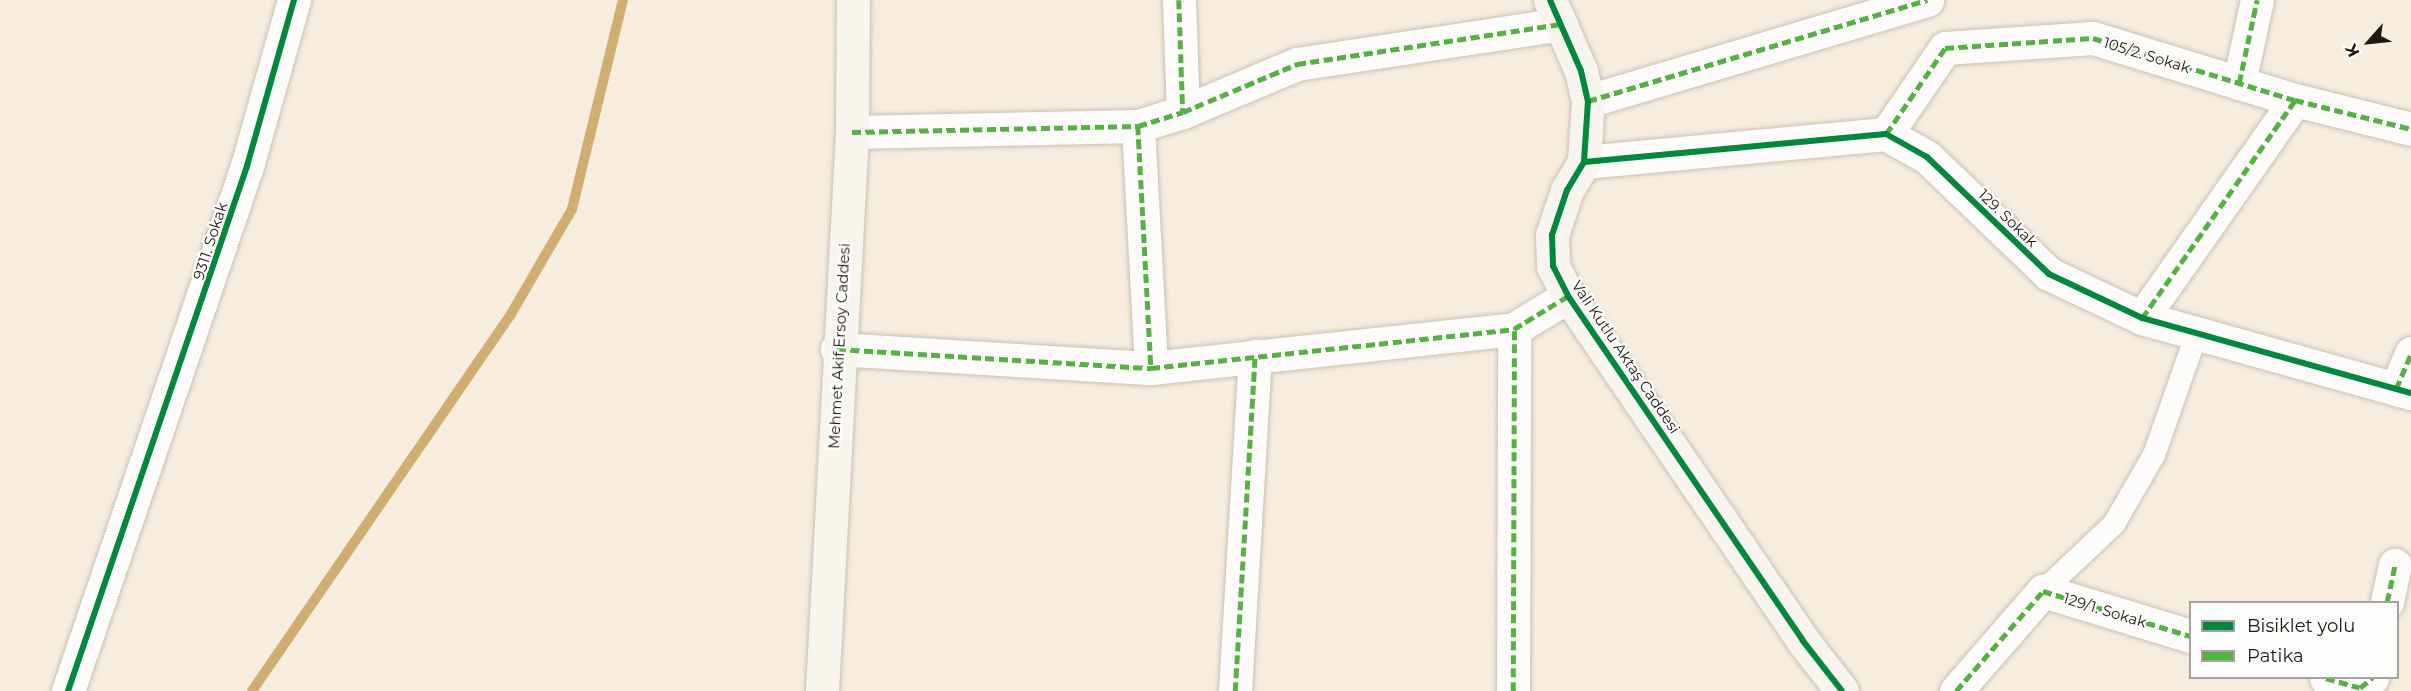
<!DOCTYPE html>
<html>
<head>
<meta charset="utf-8">
<style>
	body { margin:0 }
	#map { position:relative; width:2411px; height:691px; overflow:hidden; background:#f6eddf; font-family:Montserrat,sans-serif }
	div>[style] { position:absolute }
	[style*='--x'] { left:calc(var(--x)*1px); top:calc(var(--y)*1px); width:calc(var(--w)*1px); rotate:calc(var(--a)*1deg) }
	.stream>* { height:10px; margin:-5px; padding:0 5px; transform-origin:5px; border-radius:5px; background:#d0ad70 }
	.roads { filter:drop-shadow(0 0 2px #c8c1b5) drop-shadow(0 0 2px #c8c1b5) }
	.lane>* { height:22px; margin:-11px; padding:0 11px; transform-origin:11px; border-radius:11px; background:#fefcfa }
	.street>* { height:33px; margin:-16.5px; padding:0 16.5px; transform-origin:16.5px; border-radius:16.5px; background:#fefcfa }
	.secondary>* { height:33px; margin:-16.5px; padding:0 16.5px; transform-origin:16.5px; border-radius:16.5px; background:#f8f5ef }
	.quiet>* { height:4.5px; margin-top:-2.25px; transform-origin:0; background:repeating-linear-gradient(90deg,#55b144 0 9px,transparent 0 13.5px) }
	.cycleway>* { height:6px; margin:-3px; padding:0 3px; transform-origin:3px; border-radius:3px; background:#00873e }
	span { translate:-50% -50%; white-space:nowrap; text-align:center; line-height:1.15; -webkit-text-stroke:4.5px #fefefe; paint-order:stroke }
	.street-label { font-size:15px; color:#1f180d }
	.legend { position:absolute; left:2189px; top:601px; width:210px; height:78px; box-sizing:border-box; background:#fefefe; border:2px solid #a5a29e; margin:0; padding:8px 10px; list-style:none; font-size:18px; color:#1f180d }
	.legend li { display:flex; align-items:center; gap:12px; height:30px }
	.legend b { width:30px; border:2px solid #a5a29e }
	.north { position:absolute; left:2339px; top:12px; width:60px; height:60px; -webkit-text-stroke:4px #fefefe; paint-order:stroke; rotate:243deg; font-size:16px; font-weight:700; line-height:24px; text-align:center; color:#1f180d }
	.north::after { content:''; display:block; margin:auto; width:21px; height:27px; background:#1f180d; clip-path:polygon(50% 0,100% 100%,50% 72%,0 100%) }
</style>
</head>
<body>
<div id="map">
	<div class="stream">
		<i style="--x:252;--y:691;--w:457;--a:-55.5"></i>
		<i style="--x:511;--y:314;--w:121;--a:-59.8"></i>
		<i style="--x:572;--y:209;--w:215;--a:-76.3"></i>
	</div>
	<div class="roads">
		<div class="lane">
			<i style="--x:2043;--y:591;--w:98;--a:-43.3"></i>
			<i style="--x:2114;--y:524;--w:80;--a:-59.9"></i>
			<i style="--x:2154;--y:455;--w:129;--a:-70.6"></i>
		</div>
		<div class="street">
			<i style="--x:1179;--y:0;--w:112;--a:88"></i>
			<i style="--x:2239;--y:83;--w:85;--a:-77.8"></i>
			<i style="--x:1588;--y:101;--w:354;--a:-16.6"></i>
			<i style="--x:1138;--y:126;--w:242;--a:86.9"></i>
			<i style="--x:852;--y:132;--w:286;--a:-1.2"></i>
			<i style="--x:1138;--y:126;--w:47;--a:-17.3"></i>
			<i style="--x:1183;--y:112;--w:124;--a:-22.8"></i>
			<i style="--x:1297;--y:64;--w:267;--a:-8.6"></i>
			<i style="--x:1886;--y:134;--w:104;--a:-55.5"></i>
			<i style="--x:1945;--y:48;--w:148;--a:-3.9"></i>
			<i style="--x:2093;--y:38;--w:211;--a:17.1"></i>
			<i style="--x:2295;--y:100;--w:120;--a:14"></i>
			<i style="--x:1584;--y:162;--w:303;--a:-5.3"></i>
			<i style="--x:1886;--y:134;--w:47;--a:29.3"></i>
			<i style="--x:1927;--y:157;--w:169;--a:43.8"></i>
			<i style="--x:2049;--y:274;--w:103;--a:25.3"></i>
			<i style="--x:2142;--y:318;--w:279;--a:15.6"></i>
			<i style="--x:2142;--y:318;--w:266;--a:-54.9"></i>
			<i style="--x:837;--y:349;--w:315;--a:3.5"></i>
			<i style="--x:1151;--y:368;--w:365;--a:-6.1"></i>
			<i style="--x:2396;--y:389;--w:39;--a:-67"></i>
			<i style="--x:2387;--y:602;--w:38;--a:-78"></i>
			<i style="--x:2326;--y:678;--w:35;--a:16"></i>
			<i style="--x:2360;--y:688;--w:16;--a:-40"></i>
			<i style="--x:68;--y:691;--w:555;--a:-71.17"></i>
			<i style="--x:247;--y:166;--w:173;--a:-74.2"></i>
			<i style="--x:1235;--y:691;--w:336;--a:-86.6"></i>
			<i style="--x:1513;--y:691;--w:362;--a:-89.8"></i>
			<i style="--x:1514;--y:329;--w:63;--a:-31.4"></i>
			<i style="--x:1956;--y:691;--w:133;--a:-49"></i>
			<i style="--x:2043;--y:591;--w:154;--a:17"></i>
		</div>
		<div class="secondary">
			<i style="--x:1550;--y:0;--w:77;--a:66.4"></i>
			<i style="--x:1581;--y:71;--w:31;--a:77"></i>
			<i style="--x:1588;--y:101;--w:61;--a:93.8"></i>
			<i style="--x:1584;--y:162;--w:33;--a:121"></i>
			<i style="--x:1567;--y:190;--w:47;--a:108.4"></i>
			<i style="--x:1552;--y:235;--w:31;--a:88"></i>
			<i style="--x:1553;--y:266;--w:34;--a:63"></i>
			<i style="--x:1568;--y:296;--w:417;--a:55.7"></i>
			<i style="--x:1803;--y:641;--w:63;--a:52"></i>
			<i style="--x:822;--y:691;--w:560;--a:-86.93"></i>
			<i style="--x:852;--y:132;--w:132;--a:-89.6"></i>
		</div>
	</div>
	<div class="quiet">
		<i style="--x:1179;--y:0;--w:112;--a:88"></i>
		<i style="--x:2239;--y:83;--w:85;--a:-77.8"></i>
		<i style="--x:1588;--y:101;--w:354;--a:-16.6"></i>
		<i style="--x:1138;--y:126;--w:242;--a:86.9"></i>
		<i style="--x:852;--y:132;--w:286;--a:-1.2"></i>
		<i style="--x:1138;--y:126;--w:47;--a:-17.3"></i>
		<i style="--x:1183;--y:112;--w:124;--a:-22.8"></i>
		<i style="--x:1297;--y:64;--w:267;--a:-8.6"></i>
		<i style="--x:1886;--y:134;--w:104;--a:-55.5"></i>
		<i style="--x:1945;--y:48;--w:148;--a:-3.9"></i>
		<i style="--x:2093;--y:38;--w:211;--a:17.1"></i>
		<i style="--x:2295;--y:100;--w:120;--a:14"></i>
		<i style="--x:2142;--y:318;--w:266;--a:-54.9"></i>
		<i style="--x:837;--y:349;--w:315;--a:3.5"></i>
		<i style="--x:1151;--y:368;--w:365;--a:-6.1"></i>
		<i style="--x:2396;--y:389;--w:39;--a:-67"></i>
		<i style="--x:2387;--y:602;--w:38;--a:-78"></i>
		<i style="--x:2326;--y:678;--w:35;--a:16"></i>
		<i style="--x:2360;--y:688;--w:16;--a:-40"></i>
		<i style="--x:1235;--y:691;--w:336;--a:-86.6"></i>
		<i style="--x:1513;--y:691;--w:362;--a:-89.8"></i>
		<i style="--x:1514;--y:329;--w:63;--a:-31.4"></i>
		<i style="--x:1956;--y:691;--w:133;--a:-49"></i>
		<i style="--x:2043;--y:591;--w:154;--a:17"></i>
	</div>
	<div class="cycleway">
		<i style="--x:1550;--y:0;--w:77;--a:66.4"></i>
		<i style="--x:1581;--y:71;--w:31;--a:77"></i>
		<i style="--x:1588;--y:101;--w:61;--a:93.8"></i>
		<i style="--x:1584;--y:162;--w:33;--a:121"></i>
		<i style="--x:1567;--y:190;--w:47;--a:108.4"></i>
		<i style="--x:1552;--y:235;--w:31;--a:88"></i>
		<i style="--x:1553;--y:266;--w:34;--a:63"></i>
		<i style="--x:1568;--y:296;--w:417;--a:55.7"></i>
		<i style="--x:1803;--y:641;--w:63;--a:52"></i>
		<i style="--x:1584;--y:162;--w:303;--a:-5.3"></i>
		<i style="--x:1886;--y:134;--w:47;--a:29.3"></i>
		<i style="--x:1927;--y:157;--w:169;--a:43.8"></i>
		<i style="--x:2049;--y:274;--w:103;--a:25.3"></i>
		<i style="--x:2142;--y:318;--w:279;--a:15.6"></i>
		<i style="--x:68;--y:691;--w:555;--a:-71.17"></i>
		<i style="--x:247;--y:166;--w:173;--a:-74.2"></i>
	</div>
	<div class="street-label">
		<span style="left:2147px;top:55px;rotate:17deg">105/2. Sokak</span>
		<span style="left:2008px;top:218px;rotate:44deg">129. Sokak</span>
		<span style="left:210px;top:241px;rotate:-72deg">9311. Sokak</span>
		<span style="left:839px;top:346px;rotate:-87deg">Mehmet Akif Ersoy Caddesi</span>
		<span style="left:1626px;top:357px;rotate:56deg">Vali Kutlu Aktaş Caddesi</span>
		<span style="left:2105px;top:610px;rotate:17deg">129/1. Sokak</span>
	</div>
	<ul class="legend">
	<li><b style="height:8px;background:#00873e"></b>Bisiklet yolu</li>
	<li><b style="height:8px;background:#55b144"></b>Patika</li>
	</ul>
	<div class="north">K</div>
</div>
</body>
</html>
